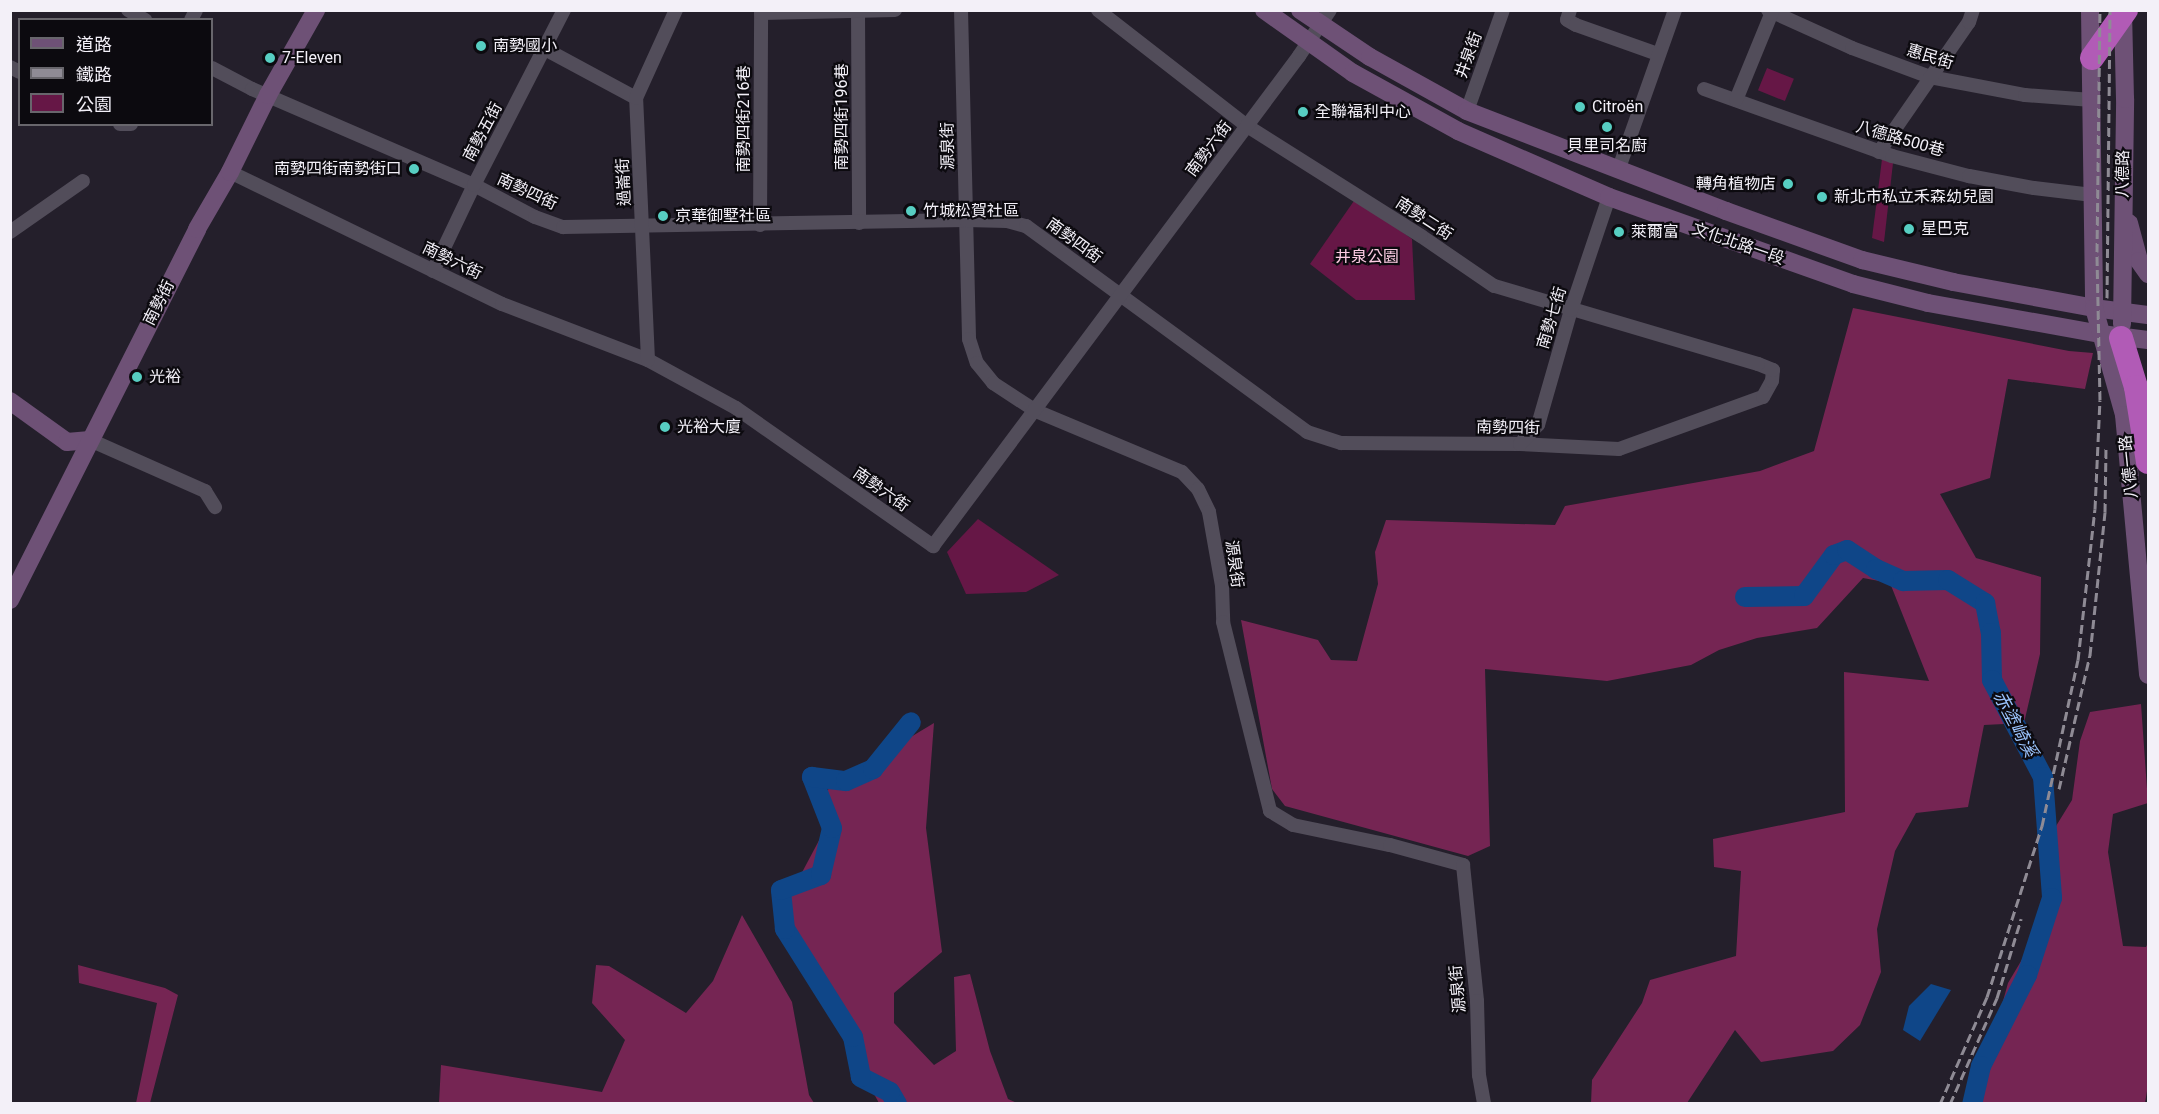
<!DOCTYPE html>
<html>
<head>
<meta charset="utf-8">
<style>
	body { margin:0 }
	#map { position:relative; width:2159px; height:1114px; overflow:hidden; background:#241f2b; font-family:Roboto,"Noto Sans TC",sans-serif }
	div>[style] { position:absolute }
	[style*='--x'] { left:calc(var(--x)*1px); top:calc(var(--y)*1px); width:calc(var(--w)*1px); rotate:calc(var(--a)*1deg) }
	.green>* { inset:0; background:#661746; transform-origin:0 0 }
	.forest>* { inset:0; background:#752553 }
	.water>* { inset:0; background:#0f4688 }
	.river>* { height:20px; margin:-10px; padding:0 10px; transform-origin:10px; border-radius:10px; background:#0f4688 }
	.street>* { height:14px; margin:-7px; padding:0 7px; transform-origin:7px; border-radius:7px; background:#524d5a }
	.secondary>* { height:18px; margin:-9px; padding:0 9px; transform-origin:9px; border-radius:9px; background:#6e5176 }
	.highway>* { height:24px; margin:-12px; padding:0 12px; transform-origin:12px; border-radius:12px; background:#b15bb6 }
	.rail>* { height:3px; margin-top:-1.5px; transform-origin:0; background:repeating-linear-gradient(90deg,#8f8b95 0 9px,transparent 0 13.5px) }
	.dots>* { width:16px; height:16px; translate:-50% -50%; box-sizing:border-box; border:3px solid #0c0a0f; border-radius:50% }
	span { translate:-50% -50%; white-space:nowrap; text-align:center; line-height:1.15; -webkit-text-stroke:4.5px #0c0a0f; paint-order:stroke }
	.poi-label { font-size:16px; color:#f3f0f8 }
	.left { translate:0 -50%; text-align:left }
	.right { translate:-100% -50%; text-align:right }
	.street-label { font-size:16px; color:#f3f0f8 }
	.park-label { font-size:16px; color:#fccce3 }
	.water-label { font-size:18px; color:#9ac3fc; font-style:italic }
	.frame { position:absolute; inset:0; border:12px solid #f3f0f8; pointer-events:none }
	.legend { position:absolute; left:18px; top:18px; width:195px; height:108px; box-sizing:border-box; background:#0c0a0f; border:2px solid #68666c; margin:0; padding:8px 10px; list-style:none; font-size:18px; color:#f3f0f8 }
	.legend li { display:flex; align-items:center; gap:12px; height:30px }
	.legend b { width:30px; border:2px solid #68666c }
</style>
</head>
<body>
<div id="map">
	<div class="green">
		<i style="left:1767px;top:68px;width:29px;height:24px;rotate:22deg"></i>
		<i style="clip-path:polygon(1882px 159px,1893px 163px,1884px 242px,1872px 238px)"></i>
		<i style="clip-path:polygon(1356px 198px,1412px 239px,1415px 300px,1356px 300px,1310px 264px)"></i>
		<i style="clip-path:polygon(978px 519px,1059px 575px,1026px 592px,966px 594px,947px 552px)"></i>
	</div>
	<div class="forest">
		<i style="clip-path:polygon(1853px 308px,2069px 351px,2093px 353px,2085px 389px,2008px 379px,1990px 478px,1940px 494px,1976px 558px,2041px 577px,2040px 654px,2024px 723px,1984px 725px,1968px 807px,1916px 813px,1895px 851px,1877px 929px,1881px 972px,1860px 1025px,1833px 1051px,1761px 1062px,1735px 1030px,1687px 1103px,1591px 1103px,1592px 1080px,1642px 1003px,1650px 980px,1736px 956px,1741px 871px,1714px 867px,1713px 839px,1845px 812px,1844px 672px,1929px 681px,1890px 583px,1863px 578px,1817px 628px,1757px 638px,1719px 650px,1691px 665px,1607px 681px,1485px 669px,1490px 846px,1468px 856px,1285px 806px,1272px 789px,1241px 620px,1318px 640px,1331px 660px,1357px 661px,1378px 584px,1375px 552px,1386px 520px,1555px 525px,1565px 506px,1760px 471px,1814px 451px)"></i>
		<i style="clip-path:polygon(2141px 704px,2148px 803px,2113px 814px,2108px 852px,2123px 946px,2146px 947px,2148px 943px,2148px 1085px,2145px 1103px,1972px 1103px,1982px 1077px,2008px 983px,2055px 904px,2045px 844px,2072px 800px,2080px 741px,2090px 712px)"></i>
		<i style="clip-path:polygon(934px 723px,926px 828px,942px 952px,894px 993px,894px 1023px,934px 1065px,956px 1051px,954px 977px,970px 974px,990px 1051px,1008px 1099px,1017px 1103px,879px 1103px,793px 947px,790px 895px,824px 831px,818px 797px,846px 776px)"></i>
		<i style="clip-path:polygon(742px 915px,792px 1002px,809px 1095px,814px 1103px,439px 1103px,441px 1065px,602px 1092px,625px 1040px,592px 1003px,596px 965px,609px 966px,686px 1013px,713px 981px)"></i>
		<i style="clip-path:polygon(78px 965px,165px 988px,178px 995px,150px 1103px,136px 1103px,157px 1003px,79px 983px)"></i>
	</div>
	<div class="water">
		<i style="clip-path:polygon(1931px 984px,1951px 990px,1920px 1041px,1903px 1030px,1909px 1006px)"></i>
	</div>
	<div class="river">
		<i style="--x:1745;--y:597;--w:59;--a:-1"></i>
		<i style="--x:1804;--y:596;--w:51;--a:-53.8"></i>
		<i style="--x:1834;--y:555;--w:14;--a:-21"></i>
		<i style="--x:1847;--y:550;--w:35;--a:33"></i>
		<i style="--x:1876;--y:569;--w:30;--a:24"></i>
		<i style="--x:1903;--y:581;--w:45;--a:-1.3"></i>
		<i style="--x:1948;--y:580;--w:44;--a:31.9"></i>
		<i style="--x:1985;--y:603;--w:31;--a:79"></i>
		<i style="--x:1991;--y:633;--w:47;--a:88.8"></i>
		<i style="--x:1992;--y:680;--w:110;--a:62.3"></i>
		<i style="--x:2043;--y:777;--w:121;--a:85.7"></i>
		<i style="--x:2052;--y:898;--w:81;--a:108"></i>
		<i style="--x:2027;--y:975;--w:102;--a:116.8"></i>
		<i style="--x:1981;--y:1066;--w:39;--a:103"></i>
		<i style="--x:897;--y:1104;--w:14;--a:-120"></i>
		<i style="--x:890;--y:1092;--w:33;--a:-153"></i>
		<i style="--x:861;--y:1077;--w:41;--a:-101.3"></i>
		<i style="--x:853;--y:1037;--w:128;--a:-122.2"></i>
		<i style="--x:785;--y:929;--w:39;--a:-96"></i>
		<i style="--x:781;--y:890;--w:43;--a:-20.6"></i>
		<i style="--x:821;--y:875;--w:48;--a:-76.8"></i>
		<i style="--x:832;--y:828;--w:55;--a:-111.4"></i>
		<i style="--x:812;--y:777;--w:34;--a:7"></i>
		<i style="--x:846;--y:781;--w:30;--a:-24"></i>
		<i style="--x:873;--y:769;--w:60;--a:-51"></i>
	</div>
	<div class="street">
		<i style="--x:128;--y:10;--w:20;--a:30"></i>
		<i style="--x:961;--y:10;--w:329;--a:88.6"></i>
		<i style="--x:969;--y:339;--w:25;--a:72"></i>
		<i style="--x:977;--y:363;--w:26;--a:51"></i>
		<i style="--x:993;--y:383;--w:51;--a:33.1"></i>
		<i style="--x:1036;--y:411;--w:158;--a:22.7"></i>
		<i style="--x:1182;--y:472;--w:23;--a:47"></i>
		<i style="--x:1198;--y:489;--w:25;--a:64"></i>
		<i style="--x:1209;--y:512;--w:75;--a:80"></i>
		<i style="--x:1222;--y:586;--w:36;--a:88"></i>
		<i style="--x:1223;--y:622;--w:195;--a:76"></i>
		<i style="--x:1270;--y:811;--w:27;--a:31"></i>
		<i style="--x:1293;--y:825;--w:99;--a:11.7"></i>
		<i style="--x:1390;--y:845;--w:76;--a:15.3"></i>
		<i style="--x:1463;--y:865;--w:137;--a:84.1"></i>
		<i style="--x:1477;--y:1001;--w:74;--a:88.5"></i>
		<i style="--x:1479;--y:1075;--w:29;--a:80"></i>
		<i style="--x:1570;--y:10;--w:10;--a:107"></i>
		<i style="--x:1567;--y:20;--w:10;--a:29"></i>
		<i style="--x:1576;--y:25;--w:87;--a:19.5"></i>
		<i style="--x:1768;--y:10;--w:92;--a:24.3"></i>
		<i style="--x:1852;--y:48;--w:83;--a:20.4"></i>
		<i style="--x:1930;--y:77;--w:97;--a:10.7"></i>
		<i style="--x:2025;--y:95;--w:67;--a:4.3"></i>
		<i style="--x:858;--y:11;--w:212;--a:89.7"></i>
		<i style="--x:191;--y:20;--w:11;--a:-63"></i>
		<i style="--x:545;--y:49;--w:103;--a:28.3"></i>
		<i style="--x:10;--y:67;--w:11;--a:27"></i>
		<i style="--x:212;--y:68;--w:45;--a:27.7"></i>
		<i style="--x:252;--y:89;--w:242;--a:23.4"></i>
		<i style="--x:474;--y:185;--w:69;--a:27.7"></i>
		<i style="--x:535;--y:217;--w:30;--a:20"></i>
		<i style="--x:563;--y:227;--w:403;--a:-1"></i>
		<i style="--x:966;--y:220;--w:41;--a:1.4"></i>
		<i style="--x:1007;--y:221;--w:20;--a:15"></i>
		<i style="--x:1026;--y:226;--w:348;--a:36.2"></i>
		<i style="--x:1307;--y:432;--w:36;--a:18"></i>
		<i style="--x:1341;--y:443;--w:179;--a:0.3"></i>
		<i style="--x:1520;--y:444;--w:99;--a:2.9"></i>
		<i style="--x:1619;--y:449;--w:153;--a:-19.9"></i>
		<i style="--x:1763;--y:397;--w:18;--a:-61"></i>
		<i style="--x:1772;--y:381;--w:11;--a:-85"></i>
		<i style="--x:1773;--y:370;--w:16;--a:-158"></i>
		<i style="--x:1758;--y:364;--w:275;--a:-163.5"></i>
		<i style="--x:1494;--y:286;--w:88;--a:-145.6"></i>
		<i style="--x:1421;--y:236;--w:206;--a:-147.7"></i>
		<i style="--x:1247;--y:126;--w:189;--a:-142.1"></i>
		<i style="--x:1704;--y:89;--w:200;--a:19.6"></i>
		<i style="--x:1892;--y:156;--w:80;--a:14.6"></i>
		<i style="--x:1969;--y:176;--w:66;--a:10.5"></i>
		<i style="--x:2034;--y:188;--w:59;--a:6.8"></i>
		<i style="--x:1736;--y:100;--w:97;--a:-67.7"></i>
		<i style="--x:1467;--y:111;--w:107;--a:-70.4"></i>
		<i style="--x:120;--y:124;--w:11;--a:0"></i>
		<i style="--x:1879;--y:152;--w:158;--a:-55.3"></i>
		<i style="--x:1969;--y:22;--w:13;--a:-72"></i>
		<i style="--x:1619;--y:168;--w:168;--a:-70.5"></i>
		<i style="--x:230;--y:172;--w:302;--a:25.9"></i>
		<i style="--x:502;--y:304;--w:156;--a:21"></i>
		<i style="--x:648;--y:360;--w:100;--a:28.6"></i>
		<i style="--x:736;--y:408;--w:241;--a:35"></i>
		<i style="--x:933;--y:546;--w:612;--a:-53.24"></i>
		<i style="--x:1299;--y:56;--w:55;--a:-56"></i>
		<i style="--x:760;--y:225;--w:212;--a:-89.7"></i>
		<i style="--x:761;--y:13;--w:134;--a:-1.3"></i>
		<i style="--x:10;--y:232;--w:89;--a:-34.9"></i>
		<i style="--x:433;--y:271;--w:95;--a:-64.5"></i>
		<i style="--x:474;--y:185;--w:197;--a:-62.8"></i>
		<i style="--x:648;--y:360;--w:262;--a:-92.6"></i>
		<i style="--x:636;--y:98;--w:97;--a:-65.6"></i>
		<i style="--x:90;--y:440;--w:126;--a:23.9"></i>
		<i style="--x:205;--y:491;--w:19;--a:58"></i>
		<i style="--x:1520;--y:444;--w:26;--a:-47"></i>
		<i style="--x:1538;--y:425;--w:120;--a:-74"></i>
		<i style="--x:1571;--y:310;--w:119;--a:-71.4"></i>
	</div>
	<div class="secondary">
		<i style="--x:1264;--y:10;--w:109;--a:35.3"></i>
		<i style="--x:1353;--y:73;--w:120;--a:28.9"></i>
		<i style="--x:1458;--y:131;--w:165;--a:23.6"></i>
		<i style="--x:1609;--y:197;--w:259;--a:19.6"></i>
		<i style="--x:1853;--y:284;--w:77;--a:14.2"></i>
		<i style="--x:1928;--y:303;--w:176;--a:10.2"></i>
		<i style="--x:2101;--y:334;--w:47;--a:7.3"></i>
		<i style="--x:1300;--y:10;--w:84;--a:33.9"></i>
		<i style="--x:1370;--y:57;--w:111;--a:29.1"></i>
		<i style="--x:1467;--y:111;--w:278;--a:21.1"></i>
		<i style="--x:1726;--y:211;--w:145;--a:19.8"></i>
		<i style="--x:1862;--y:260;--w:94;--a:13.6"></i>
		<i style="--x:1953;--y:282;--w:143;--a:10.4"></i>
		<i style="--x:2094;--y:308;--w:54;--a:7.4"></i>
		<i style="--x:2090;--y:10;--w:298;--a:89.2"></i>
		<i style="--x:2094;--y:308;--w:111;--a:74.3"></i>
		<i style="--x:2124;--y:415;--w:261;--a:84.7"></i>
		<i style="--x:2129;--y:223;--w:39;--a:75"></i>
		<i style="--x:2139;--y:261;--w:16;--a:55"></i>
		<i style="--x:2122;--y:324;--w:225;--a:-89.2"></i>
		<i style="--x:2125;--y:99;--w:87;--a:-91.3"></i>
		<i style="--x:10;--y:401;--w:70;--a:35.7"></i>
		<i style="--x:67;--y:442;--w:23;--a:-5"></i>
		<i style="--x:10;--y:600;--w:415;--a:-63.2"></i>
		<i style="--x:197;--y:229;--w:66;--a:-59.9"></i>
		<i style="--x:230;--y:172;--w:86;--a:-63.7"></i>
		<i style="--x:268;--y:95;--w:98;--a:-60.5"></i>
	</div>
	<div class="highway">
		<i style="--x:2092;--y:58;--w:59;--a:-54.7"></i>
		<i style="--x:2121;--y:338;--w:51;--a:73"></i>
		<i style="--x:2136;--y:387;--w:76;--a:80.9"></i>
	</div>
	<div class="rail">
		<i style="--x:2107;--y:298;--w:288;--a:-89.4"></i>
		<i style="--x:2059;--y:789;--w:138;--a:-77"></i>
		<i style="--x:2090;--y:655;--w:144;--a:-84"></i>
		<i style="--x:2105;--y:512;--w:64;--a:-89.1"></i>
		<i style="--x:1940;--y:1104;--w:117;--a:-66.3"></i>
		<i style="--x:1987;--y:997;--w:180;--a:-72.2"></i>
		<i style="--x:2042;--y:826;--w:170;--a:-77.8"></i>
		<i style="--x:2078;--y:660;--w:152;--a:-83.6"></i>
		<i style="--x:2095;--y:509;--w:109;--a:-87.4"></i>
		<i style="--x:2100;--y:400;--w:148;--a:-91.2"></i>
		<i style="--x:2097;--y:252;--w:242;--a:-89.3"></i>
		<i style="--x:1950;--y:1104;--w:116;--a:-66.1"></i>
		<i style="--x:1997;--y:998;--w:83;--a:-73.1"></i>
	</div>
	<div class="dots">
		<i style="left:481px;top:46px;background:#57cec2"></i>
		<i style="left:270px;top:58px;background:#57cec2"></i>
		<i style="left:1580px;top:107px;background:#57cec2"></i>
		<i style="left:1303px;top:112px;background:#57cec2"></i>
		<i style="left:1607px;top:127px;background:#57cec2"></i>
		<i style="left:414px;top:169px;background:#57cec2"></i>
		<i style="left:1788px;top:184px;background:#57cec2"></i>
		<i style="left:1822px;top:197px;background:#57cec2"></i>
		<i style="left:911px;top:211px;background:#57cec2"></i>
		<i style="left:663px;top:216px;background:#57cec2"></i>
		<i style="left:1909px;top:229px;background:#57cec2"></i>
		<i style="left:1619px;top:232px;background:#57cec2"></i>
		<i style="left:137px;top:377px;background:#57cec2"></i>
		<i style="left:665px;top:427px;background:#57cec2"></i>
	</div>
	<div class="poi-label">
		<span class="left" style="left:493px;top:46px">南勢國小</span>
		<span class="left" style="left:282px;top:58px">7-Eleven</span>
		<span class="left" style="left:1592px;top:107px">Citroën</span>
		<span class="left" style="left:1315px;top:112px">全聯福利中心</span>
		<span style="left:1607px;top:146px">貝里司名廚</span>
		<span class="right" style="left:402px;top:169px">南勢四街南勢街口</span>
		<span class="right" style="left:1776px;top:184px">轉角植物店</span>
		<span class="left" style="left:1834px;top:197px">新北市私立禾森幼兒園</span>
		<span class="left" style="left:923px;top:211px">竹城松賀社區</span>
		<span class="left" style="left:675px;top:216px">京華御墅社區</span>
		<span class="left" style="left:1921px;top:229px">星巴克</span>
		<span class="left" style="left:1631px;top:232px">萊爾富</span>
		<span class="left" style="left:149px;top:377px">光裕</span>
		<span class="left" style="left:677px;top:427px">光裕大廈</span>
	</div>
	<div class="street-label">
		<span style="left:1469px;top:55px;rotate:-70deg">井泉街</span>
		<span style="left:1930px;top:57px;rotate:17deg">惠民街</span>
		<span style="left:842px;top:117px;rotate:-90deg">南勢四街196巷</span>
		<span style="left:744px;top:119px;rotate:-90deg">南勢四街216巷</span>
		<span style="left:483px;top:132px;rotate:-62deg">南勢五街</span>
		<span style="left:1900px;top:139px;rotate:16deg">八德路500巷</span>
		<span style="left:948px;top:146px;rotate:-91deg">源泉街</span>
		<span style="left:1209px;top:149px;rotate:-53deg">南勢六街</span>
		<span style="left:2123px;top:174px;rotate:-89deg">八德路</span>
		<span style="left:624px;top:182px;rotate:-93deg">過崙街</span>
		<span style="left:527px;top:192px;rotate:25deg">南勢四街</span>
		<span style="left:1424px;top:219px;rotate:33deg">南勢二街</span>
		<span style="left:1074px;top:241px;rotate:36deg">南勢四街</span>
		<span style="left:1738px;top:244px;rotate:19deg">文化北路一段</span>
		<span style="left:452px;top:261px;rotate:26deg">南勢六街</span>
		<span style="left:159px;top:303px;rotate:-63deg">南勢街</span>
		<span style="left:1552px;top:318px;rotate:-73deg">南勢七街</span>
		<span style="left:1508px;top:428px;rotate:1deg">南勢四街</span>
		<span style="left:2129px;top:467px;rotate:-96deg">八德一路</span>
		<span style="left:881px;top:490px;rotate:35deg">南勢六街</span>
		<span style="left:1234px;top:564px;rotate:82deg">源泉街</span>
		<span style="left:1458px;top:989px;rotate:-95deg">源泉街</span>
	</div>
	<div class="park-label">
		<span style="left:1367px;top:257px">井泉公園</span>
	</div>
	<div class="water-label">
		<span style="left:2015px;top:724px;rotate:62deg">赤塗崎溪</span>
	</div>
	<div class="frame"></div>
	<ul class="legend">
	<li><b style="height:8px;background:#6e5176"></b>道路</li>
	<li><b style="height:8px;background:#8f8b95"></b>鐵路</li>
	<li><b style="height:16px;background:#661746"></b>公園</li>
	</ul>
</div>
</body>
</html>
